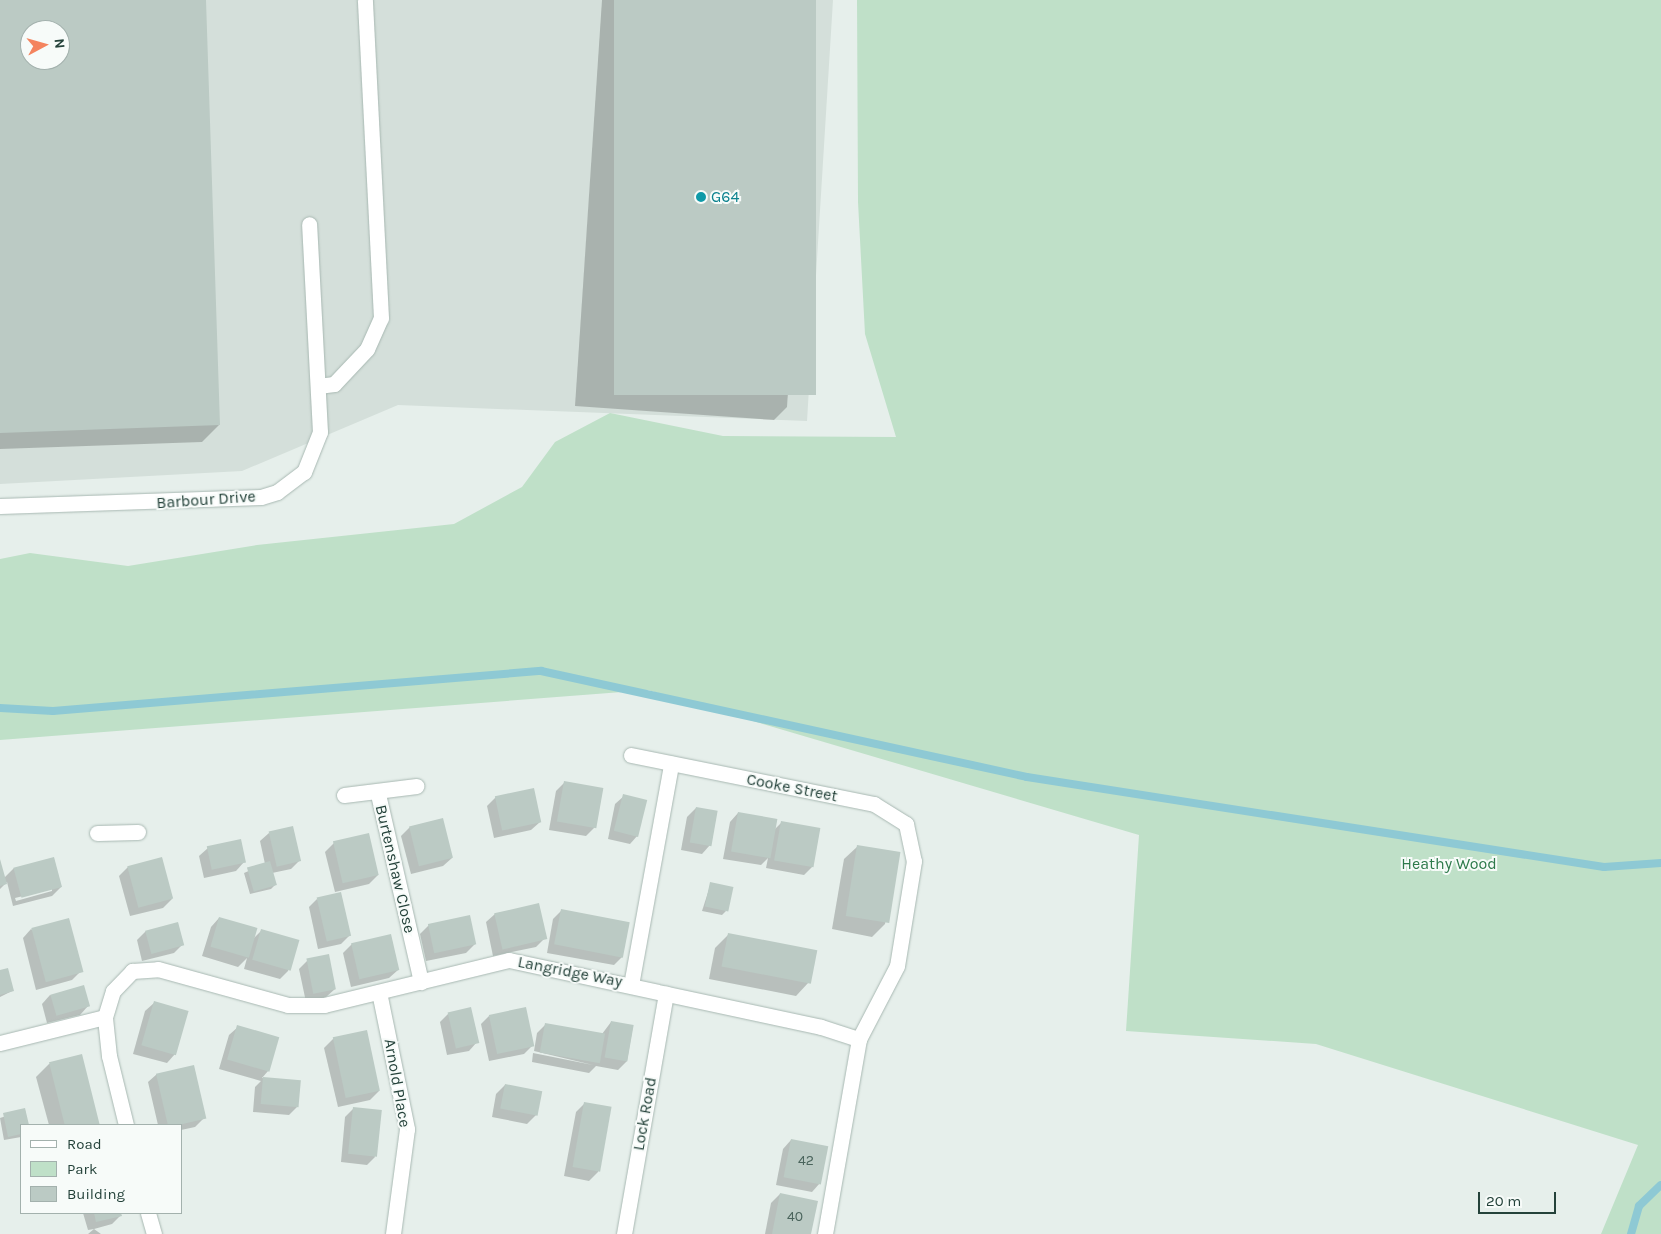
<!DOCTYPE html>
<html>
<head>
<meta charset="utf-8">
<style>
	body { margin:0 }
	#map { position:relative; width:1661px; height:1234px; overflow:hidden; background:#e6efeb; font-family:Karla,sans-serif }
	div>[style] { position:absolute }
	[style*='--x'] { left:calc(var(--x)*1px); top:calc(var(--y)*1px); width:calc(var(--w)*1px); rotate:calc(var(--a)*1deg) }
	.built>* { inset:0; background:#d4dfda }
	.green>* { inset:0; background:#bfe0c8 }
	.shadow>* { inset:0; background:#0003 }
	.stream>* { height:8px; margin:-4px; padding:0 4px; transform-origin:4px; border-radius:4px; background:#8ec9d4 }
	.building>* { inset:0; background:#bbcac4; transform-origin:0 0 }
	.roads { filter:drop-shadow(0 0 1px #a8b8b2) drop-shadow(0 0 1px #a8b8b2) }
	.minor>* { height:15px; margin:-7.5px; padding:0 7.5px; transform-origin:7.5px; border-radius:7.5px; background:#fff }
	.dots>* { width:14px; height:14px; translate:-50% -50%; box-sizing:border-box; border:2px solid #f7fbf9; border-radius:50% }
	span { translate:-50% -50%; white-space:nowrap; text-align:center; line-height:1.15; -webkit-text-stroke:4px #f7fbf9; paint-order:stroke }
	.number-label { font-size:14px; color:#4a645c }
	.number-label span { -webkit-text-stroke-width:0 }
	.culture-label { font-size:16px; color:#0d838f }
	.left { translate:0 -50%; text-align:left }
	.street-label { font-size:16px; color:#24423a }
	.park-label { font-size:16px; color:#2d7a4b }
	.legend { position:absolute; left:20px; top:1124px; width:162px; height:90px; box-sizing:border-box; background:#f7fbf9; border:1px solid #a3b1ad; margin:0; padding:6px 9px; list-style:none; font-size:15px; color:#24423a }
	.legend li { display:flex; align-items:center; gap:10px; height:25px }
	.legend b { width:25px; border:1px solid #a3b1ad }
	.north { position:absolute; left:20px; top:20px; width:50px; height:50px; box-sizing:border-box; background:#f7fbf9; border:1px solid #a3b1ad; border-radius:50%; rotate:84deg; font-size:14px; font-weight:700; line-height:20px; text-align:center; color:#24423a }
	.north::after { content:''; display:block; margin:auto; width:18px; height:22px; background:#f4845f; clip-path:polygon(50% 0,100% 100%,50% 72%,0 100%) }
	.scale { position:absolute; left:1478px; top:1192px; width:78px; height:22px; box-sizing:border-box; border:2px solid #24423a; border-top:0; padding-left:6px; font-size:15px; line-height:18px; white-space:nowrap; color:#24423a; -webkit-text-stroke:4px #f7fbf9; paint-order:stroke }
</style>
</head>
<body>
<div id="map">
	<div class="built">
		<i style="clip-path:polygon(evenodd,0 0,833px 0,807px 421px,398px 405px,242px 471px,0 484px,0 0,30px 30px,60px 30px,60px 60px,30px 60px,30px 30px)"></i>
	</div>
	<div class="green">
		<i style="clip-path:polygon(857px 0,1661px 0,1661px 1234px,1601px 1234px,1638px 1145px,1316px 1044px,1126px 1031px,1139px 835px,648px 690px,0 740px,0 559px,30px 553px,128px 566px,257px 545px,454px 524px,522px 487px,555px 442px,610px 413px,723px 436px,896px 437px,865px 334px,858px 202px)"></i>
	</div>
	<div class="shadow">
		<i style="clip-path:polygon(evenodd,0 0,204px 0,219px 425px,202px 442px,0 449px,0 0,30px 30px,60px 30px,60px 60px,30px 60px,30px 30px)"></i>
		<i style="clip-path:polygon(602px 0,814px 0,787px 407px,774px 420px,575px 406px)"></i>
		<i style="clip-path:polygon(564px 783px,595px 827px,586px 836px,549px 830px,556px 791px)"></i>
		<i style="clip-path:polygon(624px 796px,638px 835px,630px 844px,608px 839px,615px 804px)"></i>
		<i style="clip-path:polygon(496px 797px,540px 822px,531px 830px,494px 838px,487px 806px)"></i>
		<i style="clip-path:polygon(696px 808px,710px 845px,702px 854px,681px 850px,687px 817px)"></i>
		<i style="clip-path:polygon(738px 813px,774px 830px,781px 823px,813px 866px,804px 875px,766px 868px,768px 858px,761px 865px,723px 859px,730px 822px)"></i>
		<i style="clip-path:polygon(410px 827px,452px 858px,443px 866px,411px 874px,401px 836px)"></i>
		<i style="clip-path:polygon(269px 833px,300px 860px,291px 869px,272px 873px,275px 885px,271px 889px,250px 894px,244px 873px,265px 864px,260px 841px)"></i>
		<i style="clip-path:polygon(334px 843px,378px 875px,369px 884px,335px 892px,325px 852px)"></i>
		<i style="clip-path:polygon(858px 846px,898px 853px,885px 924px,872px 937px,832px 929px,844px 859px)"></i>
		<i style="clip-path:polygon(208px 848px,244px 862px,236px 871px,204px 878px,199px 856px)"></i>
		<i style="clip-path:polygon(evenodd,0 861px,4px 878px,14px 868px,61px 887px,52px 896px,13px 906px,7px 882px,0 889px,0 861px,52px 889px,52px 891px,16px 901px,15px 898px,52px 889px)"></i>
		<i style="clip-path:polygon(128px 867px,172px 899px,163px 908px,130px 916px,119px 876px)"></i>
		<i style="clip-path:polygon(711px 883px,726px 911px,722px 915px,702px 911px)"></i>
		<i style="clip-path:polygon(317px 899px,349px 936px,341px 944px,318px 949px,309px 907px)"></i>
		<i style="clip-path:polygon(562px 910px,623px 956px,614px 965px,547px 953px,553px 919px)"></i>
		<i style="clip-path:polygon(495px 914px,545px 938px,536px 947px,493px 956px,486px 922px)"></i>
		<i style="clip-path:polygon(219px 918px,253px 939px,262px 930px,297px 941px,288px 971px,280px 979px,244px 969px,247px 958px,238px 967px,202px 956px,211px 927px)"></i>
		<i style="clip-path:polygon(429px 925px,475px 944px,466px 953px,426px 961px,420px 934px)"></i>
		<i style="clip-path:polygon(31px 929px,81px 971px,72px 980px,36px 990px,23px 938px)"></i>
		<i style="clip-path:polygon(146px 931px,183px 944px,174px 953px,142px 961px,137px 940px)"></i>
		<i style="clip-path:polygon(728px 935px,809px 982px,796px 996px,709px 979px,715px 948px)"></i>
		<i style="clip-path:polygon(352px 944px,398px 970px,389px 978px,351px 987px,343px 953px)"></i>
		<i style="clip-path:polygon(328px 956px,335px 989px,326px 997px,306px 1002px,299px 969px,307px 961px)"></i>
		<i style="clip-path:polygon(0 971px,12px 991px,0 997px)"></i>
		<i style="clip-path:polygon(50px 995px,88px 1006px,80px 1015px,47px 1023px,42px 1004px)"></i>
		<i style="clip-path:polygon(154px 1003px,175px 1054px,167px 1063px,133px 1054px,145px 1011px)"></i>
		<i style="clip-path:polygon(449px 1013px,477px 1042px,469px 1051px,447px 1055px,440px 1022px)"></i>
		<i style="clip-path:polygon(489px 1016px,533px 1045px,524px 1054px,489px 1061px,481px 1024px)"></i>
		<i style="clip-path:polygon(611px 1022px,633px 1026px,627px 1061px,618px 1070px,596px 1066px,589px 1073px,532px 1062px,533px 1053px,593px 1065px,534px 1051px,537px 1033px,546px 1024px,602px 1034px)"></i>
		<i style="clip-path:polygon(238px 1027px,268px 1071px,262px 1078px,299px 1081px,297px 1107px,289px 1115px,253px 1112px,255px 1087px,261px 1081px,219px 1069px,229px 1035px)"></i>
		<i style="clip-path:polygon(366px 1032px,379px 1091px,370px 1100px,338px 1107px,324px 1048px,333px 1039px)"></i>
		<i style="clip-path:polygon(81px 1055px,99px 1125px,49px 1125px,36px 1077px,49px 1064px)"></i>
		<i style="clip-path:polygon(157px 1074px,204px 1118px,195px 1127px,181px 1130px,181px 1125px,158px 1125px,148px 1082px)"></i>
		<i style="clip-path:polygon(505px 1085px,536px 1115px,527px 1124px,492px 1117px,496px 1094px)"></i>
		<i style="clip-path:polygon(585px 1103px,610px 1108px,598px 1172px,589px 1181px,564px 1176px,576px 1112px)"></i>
		<i style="clip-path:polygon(354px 1108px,375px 1157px,367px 1165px,341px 1162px,345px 1117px)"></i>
		<i style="clip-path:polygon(25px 1110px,28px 1125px,21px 1125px,21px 1137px,4px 1140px,0 1118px)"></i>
		<i style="clip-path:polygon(791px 1140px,820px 1183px,812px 1192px,776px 1185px,783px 1149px)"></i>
		<i style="clip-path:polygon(780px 1194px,810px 1234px,765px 1234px,771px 1203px)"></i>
		<i style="clip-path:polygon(83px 1213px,120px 1213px,121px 1215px,112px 1224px,94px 1229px,101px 1234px,88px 1234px,94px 1229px,88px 1230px)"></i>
	</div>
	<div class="stream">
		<i style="--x:0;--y:708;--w:53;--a:3.2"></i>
		<i style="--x:53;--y:711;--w:490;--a:-4.7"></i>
		<i style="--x:541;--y:671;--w:497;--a:12.3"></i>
		<i style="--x:1027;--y:777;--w:584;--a:8.87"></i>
		<i style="--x:1604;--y:867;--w:57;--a:-4"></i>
		<i style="--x:1631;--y:1234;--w:29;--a:-74"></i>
		<i style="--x:1639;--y:1206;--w:30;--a:-44"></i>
	</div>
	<div class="building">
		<i style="clip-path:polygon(evenodd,0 0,206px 0,220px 425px,0 433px,0 0,30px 30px,60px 30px,60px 60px,30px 60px,30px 30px)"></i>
		<i style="left:614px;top:0;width:202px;height:395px"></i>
		<i style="left:564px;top:781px;width:40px;height:41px;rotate:10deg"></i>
		<i style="left:534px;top:788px;width:35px;height:40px;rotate:78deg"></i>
		<i style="left:623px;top:794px;width:25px;height:38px;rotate:14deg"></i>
		<i style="left:696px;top:807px;width:22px;height:36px;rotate:10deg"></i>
		<i style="left:738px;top:812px;width:40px;height:40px;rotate:10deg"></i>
		<i style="left:443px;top:818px;width:41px;height:35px;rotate:76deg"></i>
		<i style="left:781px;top:821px;width:40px;height:40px;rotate:10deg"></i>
		<i style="left:293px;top:826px;width:36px;height:25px;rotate:77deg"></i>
		<i style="left:369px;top:833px;width:43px;height:37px;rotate:77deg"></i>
		<i style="left:241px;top:839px;width:24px;height:35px;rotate:78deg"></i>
		<i style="left:857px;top:845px;width:44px;height:72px;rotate:9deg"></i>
		<i style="left:54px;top:857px;width:31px;height:42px;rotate:75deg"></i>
		<i style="left:162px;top:857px;width:43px;height:36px;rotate:75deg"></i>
		<i style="clip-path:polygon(0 859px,7px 884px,0 886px)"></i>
		<i style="left:270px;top:861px;width:25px;height:24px;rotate:74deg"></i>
		<i style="left:710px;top:882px;width:24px;height:25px;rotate:12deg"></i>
		<i style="left:341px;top:892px;width:45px;height:25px;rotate:77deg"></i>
		<i style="left:539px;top:903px;width:37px;height:46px;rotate:77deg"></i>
		<i style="left:561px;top:909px;width:70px;height:36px;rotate:11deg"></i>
		<i style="left:470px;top:915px;width:30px;height:43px;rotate:78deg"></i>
		<i style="left:219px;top:917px;width:40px;height:31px;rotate:16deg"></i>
		<i style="left:69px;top:918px;width:56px;height:39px;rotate:75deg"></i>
		<i style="left:178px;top:922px;width:24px;height:34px;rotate:75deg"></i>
		<i style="left:261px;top:929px;width:40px;height:32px;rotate:16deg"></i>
		<i style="left:728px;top:933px;width:91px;height:34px;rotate:11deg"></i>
		<i style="left:391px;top:934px;width:37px;height:41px;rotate:77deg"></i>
		<i style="left:329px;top:954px;width:36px;height:23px;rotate:79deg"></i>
		<i style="clip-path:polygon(8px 968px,14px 991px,0 995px,0 970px)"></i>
		<i style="left:84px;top:985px;width:22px;height:35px;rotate:74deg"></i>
		<i style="left:154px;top:1001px;width:36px;height:46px;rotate:16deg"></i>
		<i style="left:471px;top:1007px;width:37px;height:24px;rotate:77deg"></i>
		<i style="left:526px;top:1007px;width:40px;height:38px;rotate:78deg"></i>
		<i style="left:611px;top:1021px;width:23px;height:37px;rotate:10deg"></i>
		<i style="left:545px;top:1023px;width:61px;height:30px;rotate:10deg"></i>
		<i style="left:237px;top:1025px;width:44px;height:36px;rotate:16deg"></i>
		<i style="left:367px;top:1030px;width:62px;height:35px;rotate:78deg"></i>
		<i style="left:82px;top:1054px;width:73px;height:34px;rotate:76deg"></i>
		<i style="left:194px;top:1065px;width:55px;height:39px;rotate:77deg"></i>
		<i style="left:263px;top:1077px;width:38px;height:27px;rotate:5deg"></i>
		<i style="left:505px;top:1084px;width:38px;height:25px;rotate:11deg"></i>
		<i style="left:584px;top:1102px;width:28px;height:66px;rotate:10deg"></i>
		<i style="left:353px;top:1107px;width:29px;height:47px;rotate:6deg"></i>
		<i style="clip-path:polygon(25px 1108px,29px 1125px,21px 1125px,21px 1134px,8px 1137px,3px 1113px)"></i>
		<i style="left:791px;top:1139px;width:38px;height:39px;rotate:11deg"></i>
		<i style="clip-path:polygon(780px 1193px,818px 1201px,811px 1234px,772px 1234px)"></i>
		<i style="clip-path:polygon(94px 1213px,121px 1213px,122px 1216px,96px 1222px)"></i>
	</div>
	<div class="roads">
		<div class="minor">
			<i style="--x:318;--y:386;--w:16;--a:-7"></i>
			<i style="--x:334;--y:384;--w:48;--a:-46.7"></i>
			<i style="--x:367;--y:349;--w:34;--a:-66"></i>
			<i style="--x:381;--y:318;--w:318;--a:-92.9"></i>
			<i style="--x:0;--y:506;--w:261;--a:-2"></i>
			<i style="--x:261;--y:497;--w:17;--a:-17"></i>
			<i style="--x:277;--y:492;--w:34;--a:-37"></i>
			<i style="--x:304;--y:472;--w:43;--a:-68.2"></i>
			<i style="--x:320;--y:432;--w:208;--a:-93"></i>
			<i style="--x:631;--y:755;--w:248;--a:11.4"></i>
			<i style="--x:874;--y:804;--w:38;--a:32"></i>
			<i style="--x:906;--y:824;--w:38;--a:78"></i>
			<i style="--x:914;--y:861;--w:106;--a:99.2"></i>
			<i style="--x:897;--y:966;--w:82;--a:117.5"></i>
			<i style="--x:859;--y:1039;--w:198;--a:99.9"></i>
			<i style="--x:378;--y:794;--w:193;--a:77.1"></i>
			<i style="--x:344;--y:795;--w:73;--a:-7.1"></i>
			<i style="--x:97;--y:833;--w:41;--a:-1.4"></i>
			<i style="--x:631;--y:985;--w:225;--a:-79.7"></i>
			<i style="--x:379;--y:992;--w:140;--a:78.4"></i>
			<i style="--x:407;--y:1129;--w:106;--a:97.6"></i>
			<i style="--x:0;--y:1043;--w:108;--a:-13.9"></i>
			<i style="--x:126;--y:1125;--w:71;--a:-103.8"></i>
			<i style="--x:109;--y:1056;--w:39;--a:-96"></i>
			<i style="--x:105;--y:1017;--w:27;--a:-73"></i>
			<i style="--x:113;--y:991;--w:28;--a:-46"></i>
			<i style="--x:132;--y:971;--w:26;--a:-4"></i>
			<i style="--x:158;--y:969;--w:135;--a:15.5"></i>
			<i style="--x:288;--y:1005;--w:36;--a:0"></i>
			<i style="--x:324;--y:1005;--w:190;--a:-13.7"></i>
			<i style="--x:509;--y:960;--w:319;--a:12.1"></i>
			<i style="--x:821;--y:1027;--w:40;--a:18"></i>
			<i style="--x:148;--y:1213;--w:22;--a:74"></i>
			<i style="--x:624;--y:1234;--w:244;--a:-80.1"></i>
		</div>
	</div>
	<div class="dots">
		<i style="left:701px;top:197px;background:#0f9aa8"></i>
	</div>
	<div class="number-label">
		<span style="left:806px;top:1161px">42</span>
		<span style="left:795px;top:1217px">40</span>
	</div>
	<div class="culture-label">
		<span class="left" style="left:711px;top:197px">G64</span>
	</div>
	<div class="street-label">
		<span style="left:206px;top:500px;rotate:-4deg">Barbour Drive</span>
		<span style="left:792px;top:788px;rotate:11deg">Cooke Street</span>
		<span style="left:395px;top:869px;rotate:77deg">Burtenshaw Close</span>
		<span style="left:570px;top:972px;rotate:11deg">Langridge Way</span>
		<span style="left:397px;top:1083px;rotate:80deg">Arnold Place</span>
		<span style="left:645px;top:1114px;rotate:-80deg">Lock Road</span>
	</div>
	<div class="park-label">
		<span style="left:1449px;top:864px">Heathy Wood</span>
	</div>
	<ul class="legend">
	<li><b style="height:6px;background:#fff"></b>Road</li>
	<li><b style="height:14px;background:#bfe0c8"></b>Park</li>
	<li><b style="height:14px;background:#bbcac4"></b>Building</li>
	</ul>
	<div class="north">N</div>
	<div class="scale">20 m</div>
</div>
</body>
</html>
